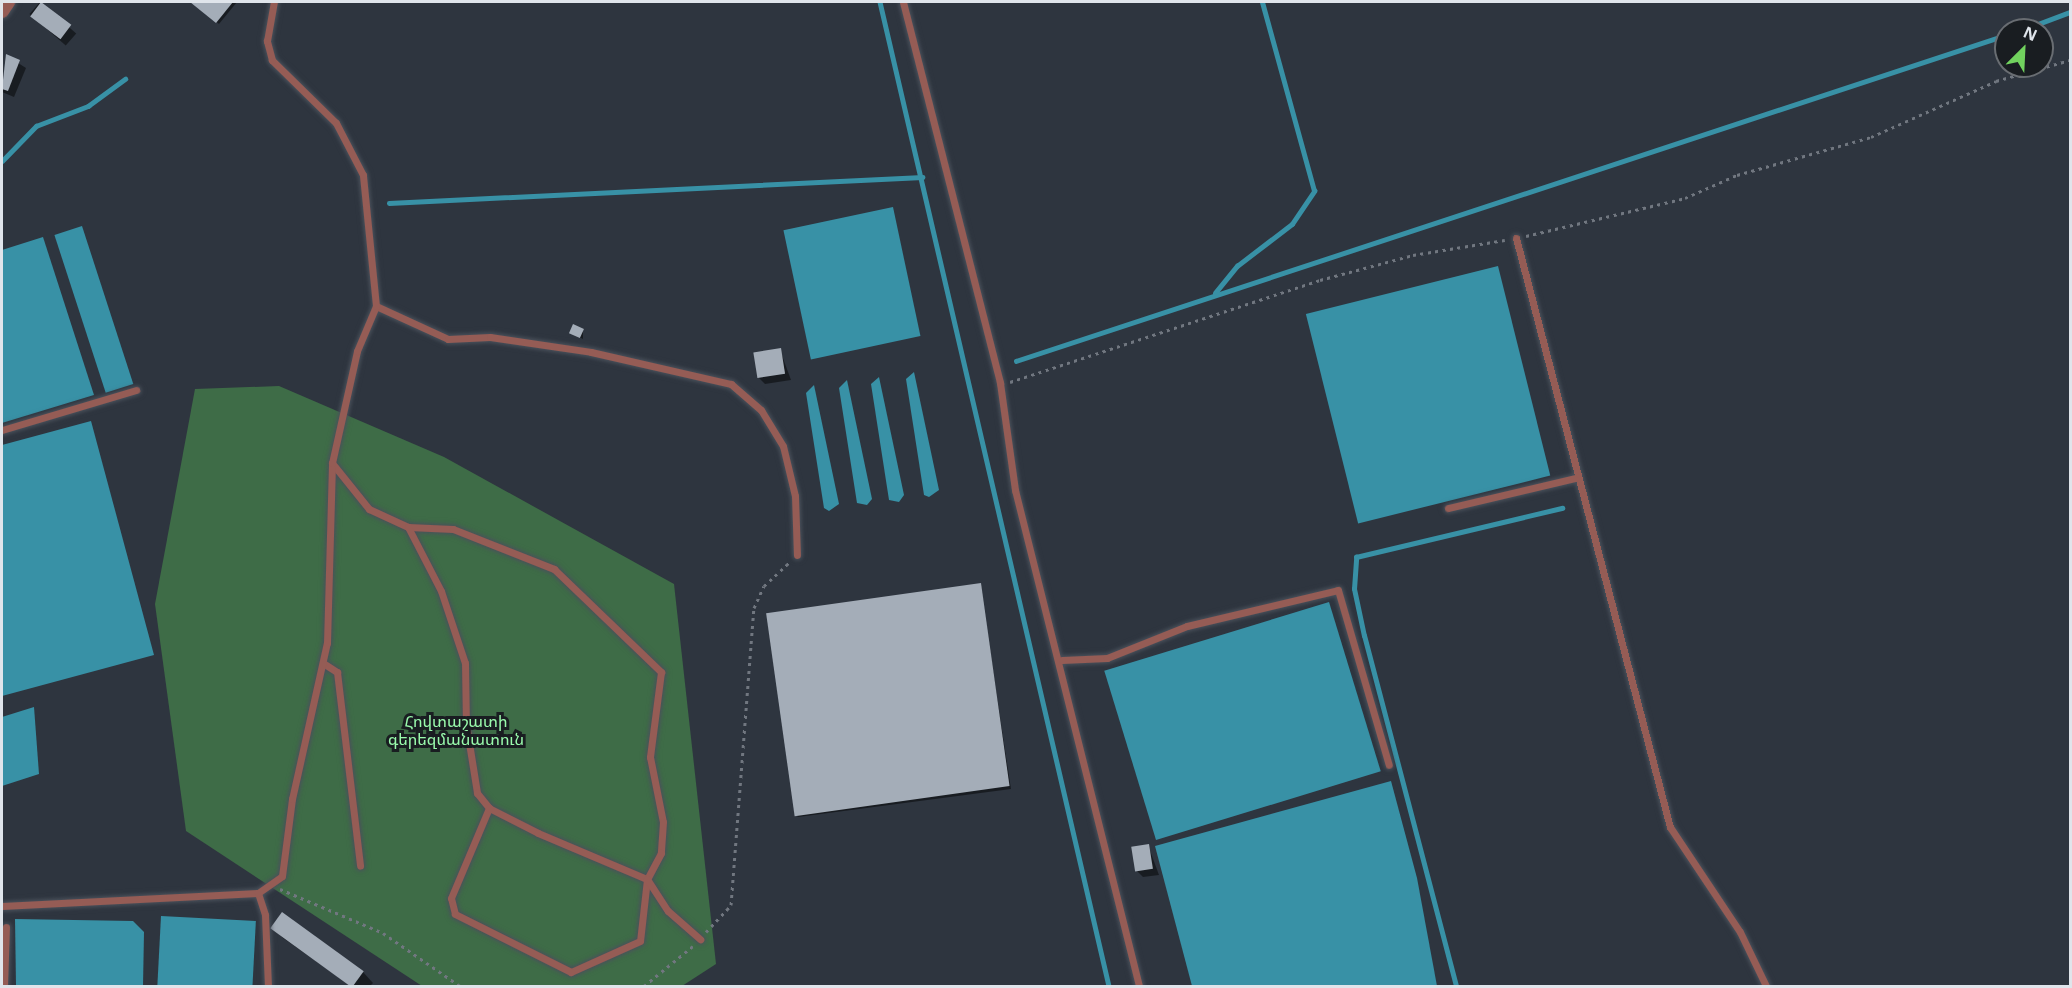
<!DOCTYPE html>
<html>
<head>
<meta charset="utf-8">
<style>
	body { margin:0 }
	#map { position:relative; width:2072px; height:988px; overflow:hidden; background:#2e353f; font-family:"Noto Sans","Noto Sans Armenian",sans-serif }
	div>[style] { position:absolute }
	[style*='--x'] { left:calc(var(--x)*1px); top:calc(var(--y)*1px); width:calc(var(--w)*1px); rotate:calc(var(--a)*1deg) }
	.green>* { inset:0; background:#3e6c47 }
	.water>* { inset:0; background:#3891a6; transform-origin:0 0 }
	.shadow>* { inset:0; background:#0007; transform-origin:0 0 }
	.stream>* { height:4.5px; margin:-2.25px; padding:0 2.25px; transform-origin:2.25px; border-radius:2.25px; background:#3891a6 }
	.building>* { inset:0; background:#a4adb8; transform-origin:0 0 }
	.path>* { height:3px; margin-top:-1.5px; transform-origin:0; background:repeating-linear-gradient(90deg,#717780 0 3px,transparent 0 7.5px) }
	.roads { filter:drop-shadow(0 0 2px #4a515b) drop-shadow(0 0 2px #4a515b) }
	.lane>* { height:7px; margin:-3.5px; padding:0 3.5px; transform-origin:3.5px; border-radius:3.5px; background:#955c55 }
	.street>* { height:14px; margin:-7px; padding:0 7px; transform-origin:7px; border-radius:7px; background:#955c55 }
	span { translate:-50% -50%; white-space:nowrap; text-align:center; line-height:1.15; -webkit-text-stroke:6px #191d21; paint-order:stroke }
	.park-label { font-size:16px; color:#99faac }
	.frame { position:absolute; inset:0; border:3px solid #e0e5eb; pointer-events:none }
	.north { position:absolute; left:1994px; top:18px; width:60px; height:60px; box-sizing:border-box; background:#191d21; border:2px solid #696d72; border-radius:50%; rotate:24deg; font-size:16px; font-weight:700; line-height:24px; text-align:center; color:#e0e5eb }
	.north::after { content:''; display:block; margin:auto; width:21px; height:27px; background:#71d25e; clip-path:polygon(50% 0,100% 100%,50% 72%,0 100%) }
</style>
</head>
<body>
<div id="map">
	<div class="green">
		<i style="clip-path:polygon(279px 386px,444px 457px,674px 584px,716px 964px,682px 986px,422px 986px,186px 831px,155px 604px,195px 389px)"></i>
	</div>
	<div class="water">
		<i style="left:893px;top:207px;width:132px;height:112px;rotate:78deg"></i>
		<i style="left:82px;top:226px;width:166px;height:29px;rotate:72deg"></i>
		<i style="clip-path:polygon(43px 237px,94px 395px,2px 423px,2px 250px)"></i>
		<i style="left:1498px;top:266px;width:216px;height:198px;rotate:76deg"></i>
		<i style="clip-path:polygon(914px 372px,939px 490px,929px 497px,924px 495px,906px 379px)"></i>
		<i style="clip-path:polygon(879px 377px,904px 495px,899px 502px,889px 500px,871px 384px)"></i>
		<i style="clip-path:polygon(847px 380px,872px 499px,867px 505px,857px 503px,839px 388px)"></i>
		<i style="clip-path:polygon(814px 385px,839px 504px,829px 511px,824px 508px,806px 393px)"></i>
		<i style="clip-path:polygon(91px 421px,154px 655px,2px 696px,2px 445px)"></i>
		<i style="left:1329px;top:602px;width:177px;height:235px;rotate:73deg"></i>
		<i style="clip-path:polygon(34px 707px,39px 774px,2px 786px,2px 717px)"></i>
		<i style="clip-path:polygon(1391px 781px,1417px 878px,1437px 986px,1192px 986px,1155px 846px)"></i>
		<i style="left:161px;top:916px;width:95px;height:70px;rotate:3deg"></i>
		<i style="clip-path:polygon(15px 919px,133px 921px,144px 932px,143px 986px,16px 986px)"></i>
	</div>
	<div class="shadow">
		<i style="left:40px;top:2px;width:48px;height:16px;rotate:41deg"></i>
		<i style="clip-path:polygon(191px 2px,237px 2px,219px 24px)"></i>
		<i style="clip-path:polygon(7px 56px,26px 68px,14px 97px,2px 92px)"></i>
		<i style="clip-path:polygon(583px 330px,583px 339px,571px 333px)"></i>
		<i style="clip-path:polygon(780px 350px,791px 380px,765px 384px,759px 378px)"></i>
		<i style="clip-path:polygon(980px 585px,1011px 789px,798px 817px,795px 814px)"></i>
		<i style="clip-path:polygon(1148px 845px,1159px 875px,1143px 877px,1137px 871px)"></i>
		<i style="clip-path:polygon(282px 914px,363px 972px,373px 983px,370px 986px,351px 986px,283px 938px,272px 927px)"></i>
	</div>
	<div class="stream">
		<i style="--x:880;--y:2;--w:1010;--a:76.9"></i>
		<i style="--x:2022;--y:30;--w:51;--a:-20.6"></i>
		<i style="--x:2;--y:161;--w:49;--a:-45.8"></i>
		<i style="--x:36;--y:126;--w:56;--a:-21"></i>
		<i style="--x:88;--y:106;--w:46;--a:-36.1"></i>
		<i style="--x:389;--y:203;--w:534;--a:-2.79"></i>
		<i style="--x:1215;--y:293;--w:35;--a:-51"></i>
		<i style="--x:1237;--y:266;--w:69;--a:-37.4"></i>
		<i style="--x:1292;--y:224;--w:40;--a:-56"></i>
		<i style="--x:1314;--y:191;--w:196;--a:-105.4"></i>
		<i style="--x:1016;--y:361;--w:1042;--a:-18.23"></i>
		<i style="--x:1456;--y:986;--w:362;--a:-104.7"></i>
		<i style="--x:1364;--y:636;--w:48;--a:-102"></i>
		<i style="--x:1354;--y:589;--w:32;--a:-86"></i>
		<i style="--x:1356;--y:557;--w:212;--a:-13.4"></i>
	</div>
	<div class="building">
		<i style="left:41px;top:2px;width:38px;height:18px;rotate:37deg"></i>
		<i style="clip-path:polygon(190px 2px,233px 2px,216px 23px)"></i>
		<i style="clip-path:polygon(6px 54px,20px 60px,8px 91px,2px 89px)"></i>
		<i style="left:573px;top:324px;width:12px;height:10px;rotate:24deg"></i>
		<i style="left:781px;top:348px;width:26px;height:28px;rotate:81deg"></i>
		<i style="left:981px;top:583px;width:205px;height:217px;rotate:82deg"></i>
		<i style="left:1149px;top:844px;width:25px;height:18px;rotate:81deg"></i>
		<i style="left:282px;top:912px;width:101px;height:20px;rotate:36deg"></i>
	</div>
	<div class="path">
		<i style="--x:1526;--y:236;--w:163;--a:-13.4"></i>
		<i style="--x:1685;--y:198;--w:57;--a:-23.9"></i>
		<i style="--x:1737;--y:175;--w:139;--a:-15.8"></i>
		<i style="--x:1871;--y:137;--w:137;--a:-24.1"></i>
		<i style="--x:1996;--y:81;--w:77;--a:-15.8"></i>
		<i style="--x:1010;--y:382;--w:326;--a:-18.2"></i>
		<i style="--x:1320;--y:280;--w:96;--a:-15"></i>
		<i style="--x:1413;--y:255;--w:93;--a:-9.3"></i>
		<i style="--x:280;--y:889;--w:112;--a:23.1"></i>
		<i style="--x:383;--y:933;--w:93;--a:34.5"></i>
		<i style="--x:706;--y:932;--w:37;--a:-47"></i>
		<i style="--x:731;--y:905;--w:298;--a:-85.6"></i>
		<i style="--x:754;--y:608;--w:24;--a:-66"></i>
		<i style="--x:764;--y:586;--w:37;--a:-43"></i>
		<i style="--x:644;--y:986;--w:63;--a:-39.2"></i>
	</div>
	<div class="roads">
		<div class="lane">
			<i style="--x:903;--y:2;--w:393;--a:75.7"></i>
			<i style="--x:1000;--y:383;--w:108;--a:82"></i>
			<i style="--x:1015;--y:490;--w:511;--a:75.96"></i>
			<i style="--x:1516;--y:238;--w:609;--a:75.35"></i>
			<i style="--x:1670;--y:827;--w:126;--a:56.3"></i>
			<i style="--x:1740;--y:932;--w:60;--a:64.3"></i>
			<i style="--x:376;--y:306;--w:79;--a:24.6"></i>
			<i style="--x:448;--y:339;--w:42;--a:-2.7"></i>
			<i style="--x:490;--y:337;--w:102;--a:8.4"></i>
			<i style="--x:591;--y:352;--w:144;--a:12.9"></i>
			<i style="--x:731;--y:384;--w:40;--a:41"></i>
			<i style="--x:761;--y:410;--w:42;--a:58.6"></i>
			<i style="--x:783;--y:446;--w:51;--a:76.5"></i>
			<i style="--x:795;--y:496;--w:59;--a:88.1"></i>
			<i style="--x:2;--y:430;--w:140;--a:-16.6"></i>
			<i style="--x:332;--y:463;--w:59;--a:51.2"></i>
			<i style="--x:369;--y:509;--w:43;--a:24.8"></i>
			<i style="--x:408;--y:527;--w:45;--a:2.5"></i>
			<i style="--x:453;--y:529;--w:109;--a:21.6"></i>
			<i style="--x:554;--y:569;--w:149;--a:43.9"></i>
			<i style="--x:661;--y:672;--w:86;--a:97.4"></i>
			<i style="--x:650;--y:757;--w:66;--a:78.7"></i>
			<i style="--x:663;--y:822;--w:31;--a:94"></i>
			<i style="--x:661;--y:853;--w:30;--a:118"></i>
			<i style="--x:647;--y:879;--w:62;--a:96.4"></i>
			<i style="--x:640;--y:941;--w:76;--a:155.8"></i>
			<i style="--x:571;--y:972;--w:130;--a:-153.4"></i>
			<i style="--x:455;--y:914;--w:16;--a:-104"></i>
			<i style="--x:451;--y:898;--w:98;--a:-67.1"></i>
			<i style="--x:1448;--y:508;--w:130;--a:-13.3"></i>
			<i style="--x:408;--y:527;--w:72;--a:62.7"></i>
			<i style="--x:441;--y:591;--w:76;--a:71.6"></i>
			<i style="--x:465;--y:663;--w:61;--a:89.1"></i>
			<i style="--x:466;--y:724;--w:70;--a:80.9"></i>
			<i style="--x:477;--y:793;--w:19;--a:51"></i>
			<i style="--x:489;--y:808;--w:55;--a:27"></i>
			<i style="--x:538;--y:833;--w:118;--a:22.9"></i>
			<i style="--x:647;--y:879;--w:38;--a:57"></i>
			<i style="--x:668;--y:911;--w:43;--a:41.2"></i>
			<i style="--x:1062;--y:660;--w:45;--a:-2.5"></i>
			<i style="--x:1107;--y:658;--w:86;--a:-21.8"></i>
			<i style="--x:1187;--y:626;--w:155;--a:-13.4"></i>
			<i style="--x:1338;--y:590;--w:182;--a:73.8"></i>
			<i style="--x:323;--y:663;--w:17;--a:33"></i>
			<i style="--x:337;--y:672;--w:195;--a:83.2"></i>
			<i style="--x:258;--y:893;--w:23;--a:72"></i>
			<i style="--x:265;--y:915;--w:71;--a:87.6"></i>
			<i style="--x:2;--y:906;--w:256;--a:-2.9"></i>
			<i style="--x:258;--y:893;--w:29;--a:-35"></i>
			<i style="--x:282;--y:876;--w:78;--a:-82.6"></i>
			<i style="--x:292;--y:799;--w:160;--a:-77.4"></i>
			<i style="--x:327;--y:643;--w:180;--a:-88.4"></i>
			<i style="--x:332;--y:463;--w:115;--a:-77.4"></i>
			<i style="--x:357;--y:351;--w:49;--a:-67.1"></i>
			<i style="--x:376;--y:306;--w:132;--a:-95.7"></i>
			<i style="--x:363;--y:175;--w:59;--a:-117.4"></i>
			<i style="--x:336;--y:123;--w:90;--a:-135.5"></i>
			<i style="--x:272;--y:60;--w:20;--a:-105"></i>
			<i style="--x:267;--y:41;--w:40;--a:-80"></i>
			<i style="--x:4;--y:986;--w:59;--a:-88.1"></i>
		</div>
		<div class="street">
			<i style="--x:2;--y:11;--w:11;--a:-56"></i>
		</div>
	</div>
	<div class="park-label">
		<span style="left:456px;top:730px">Հովտաշատի<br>գերեզմանատուն</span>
	</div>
	<div class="frame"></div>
	<div class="north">N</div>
</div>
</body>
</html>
